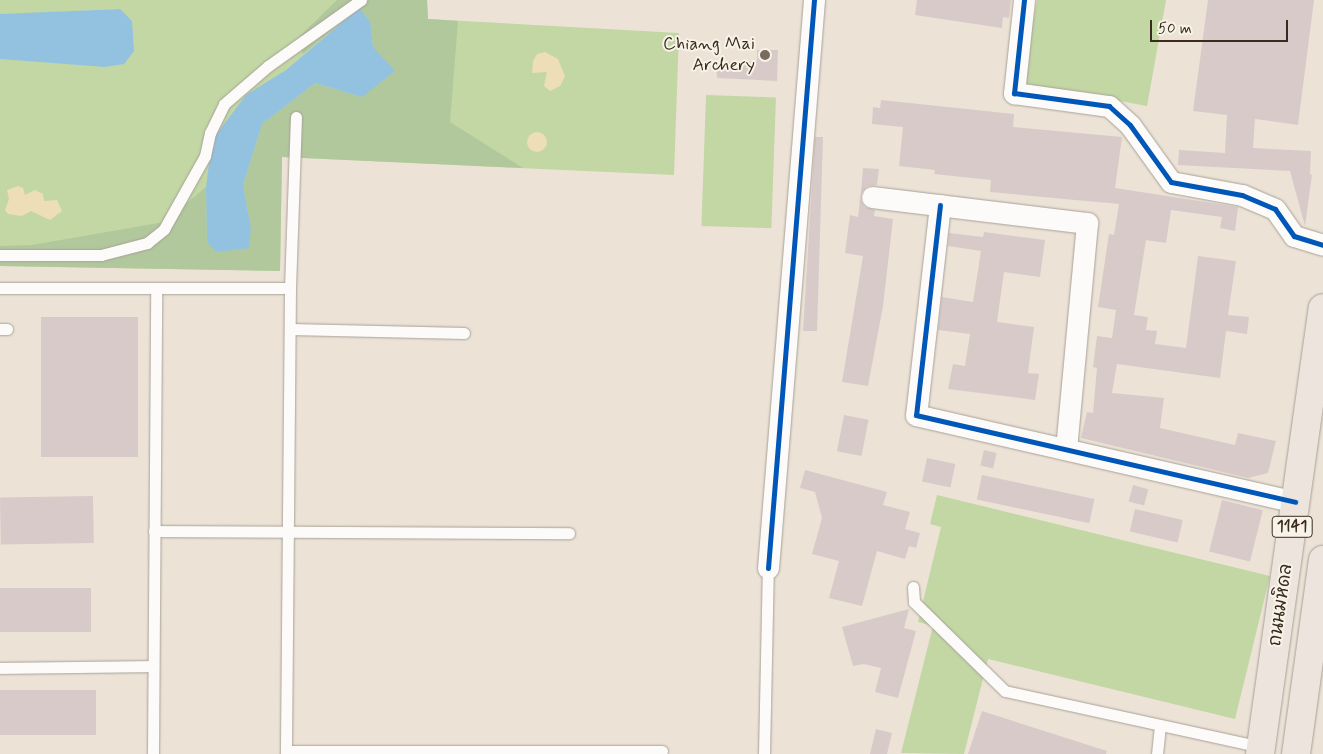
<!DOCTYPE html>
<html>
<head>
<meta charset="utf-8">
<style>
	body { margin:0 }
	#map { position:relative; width:1323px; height:754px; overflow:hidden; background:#ece3d6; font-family:Mynerve,"Playpen Sans Thai",sans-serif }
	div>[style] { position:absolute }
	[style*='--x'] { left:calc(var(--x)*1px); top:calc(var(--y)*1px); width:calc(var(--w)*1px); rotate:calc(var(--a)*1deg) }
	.green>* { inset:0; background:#c2d7a4; transform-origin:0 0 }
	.forest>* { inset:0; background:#b1c89c }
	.sand>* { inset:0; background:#eddeb7 }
	.round { border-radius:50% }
	.water>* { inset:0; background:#93c2e0 }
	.building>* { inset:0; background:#d8cac9; transform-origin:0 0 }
	.roads { filter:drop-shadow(0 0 1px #a8a198) drop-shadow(0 0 1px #a8a198) }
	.service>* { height:11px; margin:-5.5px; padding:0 5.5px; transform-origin:5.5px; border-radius:5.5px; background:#fcfbf9 }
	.minor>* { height:21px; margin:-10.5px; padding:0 10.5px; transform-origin:10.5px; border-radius:10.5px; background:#fcfbf9 }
	.primary>* { height:28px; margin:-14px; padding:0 14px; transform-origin:14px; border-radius:14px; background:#ede5dd }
	.cycleway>* { height:5px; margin:-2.5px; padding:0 2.5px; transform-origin:2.5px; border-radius:2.5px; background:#0057b8 }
	.dots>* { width:14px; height:14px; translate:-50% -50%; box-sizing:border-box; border:2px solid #f7f3e8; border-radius:50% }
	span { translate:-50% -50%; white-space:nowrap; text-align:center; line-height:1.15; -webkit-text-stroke:4px #f7f3e8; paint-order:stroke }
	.shield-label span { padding:1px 4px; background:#f7f3e8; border:1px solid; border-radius:4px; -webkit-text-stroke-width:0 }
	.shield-label { font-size:16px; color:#3b2a1e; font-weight:700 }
	.poi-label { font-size:18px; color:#3b2a1e }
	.right { translate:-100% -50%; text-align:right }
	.street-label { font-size:18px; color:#3b2a1e }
	.scale { position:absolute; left:1150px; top:20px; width:138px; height:22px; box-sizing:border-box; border:2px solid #3b2a1e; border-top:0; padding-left:6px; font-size:15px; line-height:18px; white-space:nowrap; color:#3b2a1e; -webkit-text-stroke:4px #f7f3e8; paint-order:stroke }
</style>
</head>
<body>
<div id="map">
	<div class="green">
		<i style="clip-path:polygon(0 0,427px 0,428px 19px,679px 33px,674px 175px,282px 157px,280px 271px,0 266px,0 59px,120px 9px,3px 15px,0 14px)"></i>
		<i style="clip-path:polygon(1037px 0,1166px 0,1147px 106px,1022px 83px)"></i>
		<i style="left:706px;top:95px;width:70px;height:131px;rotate:2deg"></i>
		<i style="clip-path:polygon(937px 495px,1270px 576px,1235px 719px,988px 659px,964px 754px,901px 753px,933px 626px,918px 622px,941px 527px,930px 524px)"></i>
	</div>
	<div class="forest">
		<i style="clip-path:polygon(337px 0,427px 0,428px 19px,458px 21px,450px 122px,523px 168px,282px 157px,280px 271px,0 266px,0 246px,32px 245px,164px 222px,206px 187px,207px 243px,251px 229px,243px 185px,262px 124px,315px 83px,362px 97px,373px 47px,370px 21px,359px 8px,303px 54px,296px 40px)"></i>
	</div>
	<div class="sand">
		<i style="clip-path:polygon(545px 52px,558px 59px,565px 76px,560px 86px,550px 91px,544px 86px,547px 72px,532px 73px,533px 61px,537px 54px)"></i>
		<i class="round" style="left:527px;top:132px;width:20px;height:20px"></i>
		<i style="clip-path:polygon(18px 186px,23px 188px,25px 195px,35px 190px,43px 194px,44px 201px,57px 200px,62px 211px,50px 220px,31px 211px,22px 216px,8px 214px,5px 210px,9px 199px,7px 190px)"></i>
	</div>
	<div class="water">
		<i style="clip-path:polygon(359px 8px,370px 21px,373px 47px,395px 71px,362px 97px,315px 83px,262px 124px,243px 185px,251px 229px,249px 248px,216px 252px,207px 242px,206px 187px,212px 140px,246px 95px,286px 70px)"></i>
		<i style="clip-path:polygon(120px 9px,132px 21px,134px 51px,124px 64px,105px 67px,0 59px,0 14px)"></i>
	</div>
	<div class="building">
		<i style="clip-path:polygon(917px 0,1011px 0,1009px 18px,1003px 17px,1002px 28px,915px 15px)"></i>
		<i style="clip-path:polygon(1208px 0,1314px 0,1298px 125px,1255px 119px,1253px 148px,1311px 151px,1310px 174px,1312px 175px,1305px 226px,1290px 171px,1178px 165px,1179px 150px,1225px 153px,1227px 115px,1193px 111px)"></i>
		<i style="clip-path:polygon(757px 50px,778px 50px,777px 81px,717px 78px,716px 62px,757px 61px)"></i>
		<i style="clip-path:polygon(881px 100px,1014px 114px,1013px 127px,1122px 137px,1115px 188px,1238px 207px,1235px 231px,1220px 228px,1222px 217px,1171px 210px,1166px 243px,1146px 240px,1134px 315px,1148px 317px,1146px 330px,1157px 331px,1155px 344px,1186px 348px,1198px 256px,1236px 261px,1228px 315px,1249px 317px,1247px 334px,1226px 331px,1220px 378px,1117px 364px,1112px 393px,1164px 398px,1160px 428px,1235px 445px,1238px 433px,1276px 441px,1268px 473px,1248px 478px,1081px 438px,1087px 412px,1093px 413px,1097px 368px,1093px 367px,1097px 336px,1112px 338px,1116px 310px,1098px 307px,1109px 234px,1114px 235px,1119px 204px,990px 192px,991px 180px,934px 174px,935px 170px,899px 166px,903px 127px,872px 124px,873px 107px,880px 108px)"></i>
		<i style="clip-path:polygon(815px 137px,823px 137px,817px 331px,803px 331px)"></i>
		<i style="clip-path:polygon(863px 168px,879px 169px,877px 185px,867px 186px,861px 193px)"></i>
		<i style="clip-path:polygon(860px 199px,864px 207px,875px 210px,874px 216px,893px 219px,883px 306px,868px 386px,842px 382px,863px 256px,845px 253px,850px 215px,858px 217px)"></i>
		<i style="clip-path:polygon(984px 232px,1045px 240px,1040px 277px,1004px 272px,997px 322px,1034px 327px,1028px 373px,1039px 374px,1035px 400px,948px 389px,953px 364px,965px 366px,970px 334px,938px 330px,942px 297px,973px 302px,981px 251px,948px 246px,949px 233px,983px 237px)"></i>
		<i style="left:41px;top:317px;width:97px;height:140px"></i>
		<i style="left:844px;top:415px;width:25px;height:37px;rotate:11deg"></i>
		<i style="left:984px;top:450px;width:13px;height:16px;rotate:13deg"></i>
		<i style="left:927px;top:458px;width:29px;height:24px;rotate:12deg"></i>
		<i style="clip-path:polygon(805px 470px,887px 492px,883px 505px,910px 512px,905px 529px,920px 533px,916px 548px,909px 546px,905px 559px,877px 551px,862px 606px,829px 598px,839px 561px,812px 554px,822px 518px,815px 492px,800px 488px)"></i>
		<i style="left:982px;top:475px;width:115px;height:25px;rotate:12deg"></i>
		<i style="left:1133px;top:485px;width:16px;height:17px;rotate:15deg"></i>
		<i style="left:93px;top:496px;width:47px;height:93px;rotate:89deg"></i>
		<i style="left:1222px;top:500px;width:42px;height:53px;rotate:14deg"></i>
		<i style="left:1135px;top:509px;width:49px;height:23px;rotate:13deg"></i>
		<i style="left:91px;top:588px;width:44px;height:91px;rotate:90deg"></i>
		<i style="clip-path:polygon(909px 609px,904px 628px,916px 631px,898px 698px,875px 692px,881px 668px,864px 664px,853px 666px,842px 627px)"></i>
		<i style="left:0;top:690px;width:96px;height:45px"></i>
		<i style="clip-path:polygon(982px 711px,1107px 751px,1106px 754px,968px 754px)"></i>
		<i style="clip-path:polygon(876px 729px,892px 733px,887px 754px,870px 754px)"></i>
	</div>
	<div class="roads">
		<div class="service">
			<i style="--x:0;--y:255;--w:101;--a:0"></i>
			<i style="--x:101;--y:255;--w:48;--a:-14.6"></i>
			<i style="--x:147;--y:243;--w:22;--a:-39"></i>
			<i style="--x:164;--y:229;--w:84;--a:-60.7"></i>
			<i style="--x:205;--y:156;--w:24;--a:-78"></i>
			<i style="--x:210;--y:133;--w:32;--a:-64"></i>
			<i style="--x:224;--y:104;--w:58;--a:-40.8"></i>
			<i style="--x:268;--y:66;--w:114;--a:-35.4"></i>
			<i style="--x:0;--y:288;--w:290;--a:0"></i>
			<i style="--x:290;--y:288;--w:466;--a:90.5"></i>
			<i style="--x:290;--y:288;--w:171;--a:-88"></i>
			<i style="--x:0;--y:329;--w:7;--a:0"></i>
			<i style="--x:290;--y:329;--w:174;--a:1.3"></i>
			<i style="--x:154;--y:531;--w:415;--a:0.3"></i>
			<i style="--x:913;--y:587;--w:15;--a:86"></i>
			<i style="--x:914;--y:602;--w:127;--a:44.4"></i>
			<i style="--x:1005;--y:691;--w:262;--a:12.3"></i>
			<i style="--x:0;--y:668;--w:153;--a:-0.7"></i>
			<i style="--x:286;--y:751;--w:376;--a:0"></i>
			<i style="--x:153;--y:754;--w:465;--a:-89.6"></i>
			<i style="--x:764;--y:754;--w:186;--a:-88.8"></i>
			<i style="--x:1157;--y:754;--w:29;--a:-84"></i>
		</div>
		<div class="minor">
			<i style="--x:1024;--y:0;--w:94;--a:96.1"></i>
			<i style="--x:1014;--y:93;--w:96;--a:7.8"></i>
			<i style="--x:1109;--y:106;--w:28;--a:42"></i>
			<i style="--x:1130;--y:125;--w:70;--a:54.3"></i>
			<i style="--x:1171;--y:182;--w:72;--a:10.4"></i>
			<i style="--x:1242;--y:195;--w:36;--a:23"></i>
			<i style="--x:1275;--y:209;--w:33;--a:55"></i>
			<i style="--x:1294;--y:236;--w:30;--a:17"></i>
			<i style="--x:872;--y:197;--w:217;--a:6.9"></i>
			<i style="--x:1087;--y:223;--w:227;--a:95.3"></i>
			<i style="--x:940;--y:205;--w:211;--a:96.5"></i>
			<i style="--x:916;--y:415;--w:389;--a:12.9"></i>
			<i style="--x:768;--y:568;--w:570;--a:-85.37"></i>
		</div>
		<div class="primary">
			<i style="--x:1260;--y:754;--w:450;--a:-82"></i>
			<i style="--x:1296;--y:754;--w:196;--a:-82.1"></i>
		</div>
	</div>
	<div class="cycleway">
		<i style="--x:1024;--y:0;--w:94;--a:96.1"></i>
		<i style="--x:1014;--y:93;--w:96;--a:7.8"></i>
		<i style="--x:1109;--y:106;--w:28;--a:42"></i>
		<i style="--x:1130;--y:125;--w:70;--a:54.3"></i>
		<i style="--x:1171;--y:182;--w:72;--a:10.4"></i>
		<i style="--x:1242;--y:195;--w:36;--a:23"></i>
		<i style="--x:1275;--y:209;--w:33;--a:55"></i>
		<i style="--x:1294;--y:236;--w:30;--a:17"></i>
		<i style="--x:940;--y:205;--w:211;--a:96.5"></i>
		<i style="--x:916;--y:415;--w:389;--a:12.9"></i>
		<i style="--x:768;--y:568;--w:570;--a:-85.37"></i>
	</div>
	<div class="dots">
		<i style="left:765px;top:55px;background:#796b5e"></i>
	</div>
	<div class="shield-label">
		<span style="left:1292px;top:527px">1141</span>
	</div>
	<div class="poi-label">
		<span class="right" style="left:755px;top:55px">Chiang Mai<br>Archery</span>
	</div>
	<div class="street-label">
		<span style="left:1281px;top:605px;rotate:-82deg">ถนนมหิดล</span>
	</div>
	<div class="scale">50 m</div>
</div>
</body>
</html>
